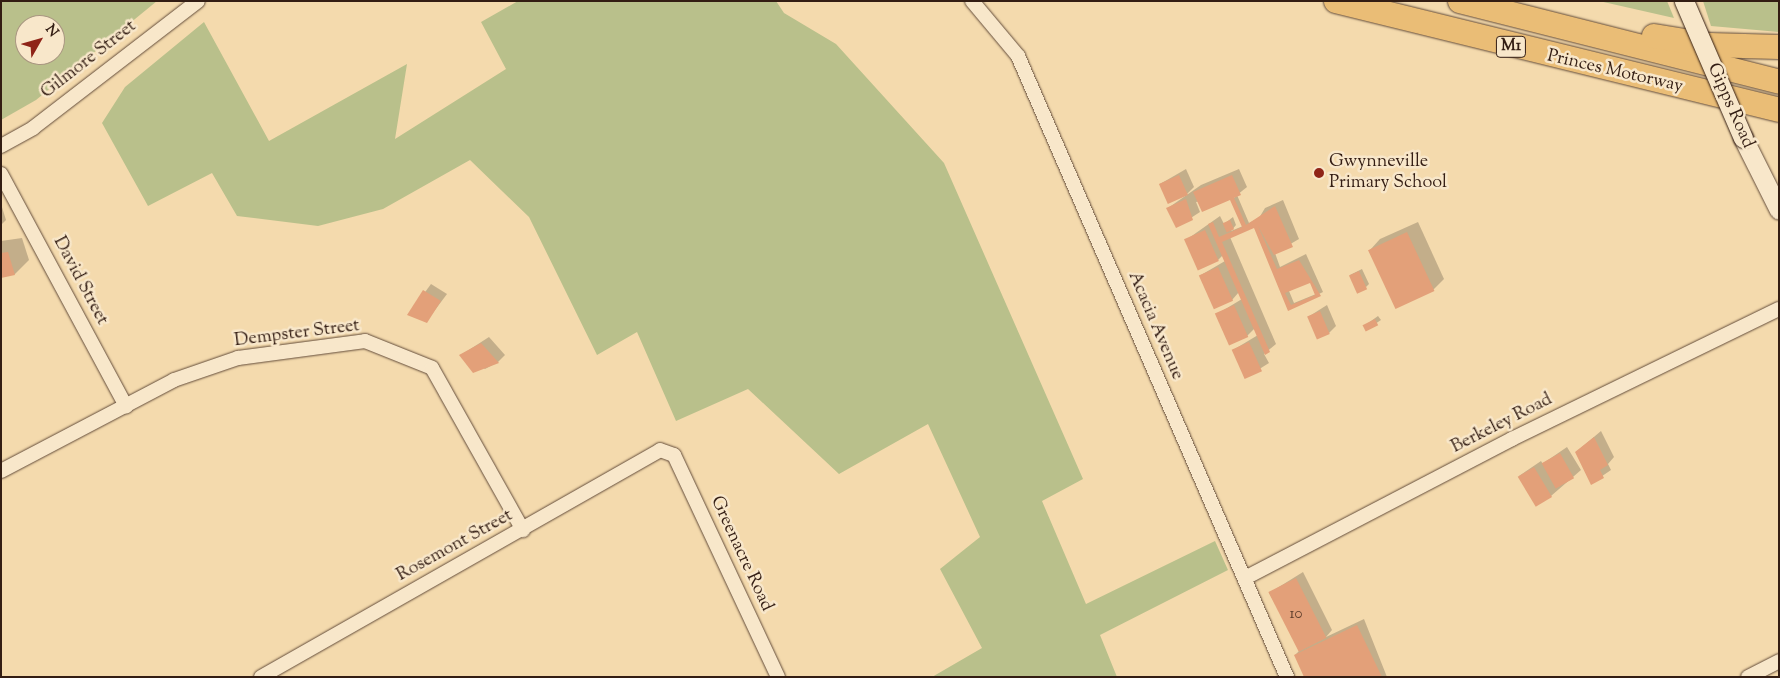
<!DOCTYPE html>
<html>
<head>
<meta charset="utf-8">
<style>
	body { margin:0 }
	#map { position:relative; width:1780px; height:678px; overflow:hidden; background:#f4daad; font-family:"Sorts Mill Goudy",serif }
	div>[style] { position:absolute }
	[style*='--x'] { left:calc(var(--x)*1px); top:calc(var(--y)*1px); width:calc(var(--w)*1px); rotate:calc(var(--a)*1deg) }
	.green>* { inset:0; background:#b9c08b }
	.shadow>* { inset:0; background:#0003 }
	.building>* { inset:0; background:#e3a079; transform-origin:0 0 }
	.roads { filter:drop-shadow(0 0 1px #634c3a) drop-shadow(0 0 1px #634c3a) }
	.minor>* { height:14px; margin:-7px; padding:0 7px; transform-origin:7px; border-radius:7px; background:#f8e7ca }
	.secondary>* { height:19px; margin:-9.5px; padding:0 9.5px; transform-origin:9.5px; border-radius:9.5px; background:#f8e7ca }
	.motorway>* { height:24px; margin:-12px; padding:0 12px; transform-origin:12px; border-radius:12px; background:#eabd76 }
	.bridges { filter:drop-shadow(0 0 1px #331d13) drop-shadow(0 0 1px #331d13) }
	.secondary-bridge>* { height:19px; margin:-9.5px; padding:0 9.5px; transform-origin:9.5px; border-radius:9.5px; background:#f8e7ca }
	.dots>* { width:14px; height:14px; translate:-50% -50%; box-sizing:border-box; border:2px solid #f8e7ca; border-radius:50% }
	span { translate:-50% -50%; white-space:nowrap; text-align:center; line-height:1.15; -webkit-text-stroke:5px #f8e7ca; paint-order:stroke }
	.number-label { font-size:15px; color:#5f3e2c }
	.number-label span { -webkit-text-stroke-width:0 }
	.shield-label span { padding:1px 4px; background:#f8e7ca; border:1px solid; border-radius:4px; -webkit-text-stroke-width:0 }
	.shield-label { font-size:16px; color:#331d13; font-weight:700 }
	.street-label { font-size:18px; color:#331d13 }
	.poi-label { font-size:18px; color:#331d13 }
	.left { translate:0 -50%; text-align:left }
	.frame { position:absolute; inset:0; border:2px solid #331d13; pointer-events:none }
	.north { position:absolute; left:15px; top:15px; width:50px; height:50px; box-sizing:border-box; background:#f8e7ca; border:1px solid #a99681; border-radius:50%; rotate:52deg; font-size:14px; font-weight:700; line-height:20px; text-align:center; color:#331d13 }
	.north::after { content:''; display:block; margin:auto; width:18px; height:22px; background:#8f2418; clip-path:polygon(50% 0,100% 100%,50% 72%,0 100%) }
</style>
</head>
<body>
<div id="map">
	<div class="green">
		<i style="clip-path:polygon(evenodd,1px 1px,157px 1px,36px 100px,1px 120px,1px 1px,25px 25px,55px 25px,55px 55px,25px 55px,25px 25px)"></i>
		<i style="clip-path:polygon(518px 1px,776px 1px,784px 13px,836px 44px,944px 163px,1083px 479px,1042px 501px,1086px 604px,1215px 541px,1228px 570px,1100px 635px,1117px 677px,932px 677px,982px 648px,940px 569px,980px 537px,928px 424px,839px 474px,748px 389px,676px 421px,637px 332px,597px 355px,529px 217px,470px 160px,383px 209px,318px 226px,237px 216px,212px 173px,148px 206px,102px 123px,125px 87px,204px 22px,269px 141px,407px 64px,395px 139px,506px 69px,481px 22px)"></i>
		<i style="clip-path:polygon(1599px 1px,1667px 1px,1674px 18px)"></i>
		<i style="clip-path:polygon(1703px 1px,1779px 1px,1779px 32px,1711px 26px)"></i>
	</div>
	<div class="shadow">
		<i style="clip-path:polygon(1186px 169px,1194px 187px,1185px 196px,1160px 184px)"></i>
		<i style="clip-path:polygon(evenodd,1239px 169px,1247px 187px,1237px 195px,1249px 223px,1259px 218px,1265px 208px,1283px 200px,1299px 239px,1275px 253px,1280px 267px,1306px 254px,1323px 292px,1288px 309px,1254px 226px,1230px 237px,1276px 344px,1264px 354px,1269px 363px,1245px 378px,1233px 350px,1258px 335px,1255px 328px,1247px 336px,1217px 314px,1242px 299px,1239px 292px,1232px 300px,1201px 275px,1225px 261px,1223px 255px,1218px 260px,1186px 240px,1220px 216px,1224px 224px,1233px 217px,1236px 225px,1231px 231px,1243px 226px,1232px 200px,1236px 196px,1196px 202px,1200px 212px,1177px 227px,1168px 208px,1201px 185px,1239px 169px,1310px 281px,1316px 294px,1294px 303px,1289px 291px,1310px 281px)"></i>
		<i style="clip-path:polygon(1px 204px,6px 220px,1px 225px)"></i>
		<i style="clip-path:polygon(1418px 222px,1444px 279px,1433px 290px,1370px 250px,1380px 239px)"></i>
		<i style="clip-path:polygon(22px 238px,29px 260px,15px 274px,1px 277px,1px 241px)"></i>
		<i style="clip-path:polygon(1362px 269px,1369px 284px,1366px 287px,1350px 275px)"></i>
		<i style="clip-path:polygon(431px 284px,447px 294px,426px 322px,409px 314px)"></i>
		<i style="clip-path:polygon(1327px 305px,1336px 326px,1329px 333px,1308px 317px)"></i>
		<i style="clip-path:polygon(1378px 316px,1381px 320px,1366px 330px,1364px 326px)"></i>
		<i style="clip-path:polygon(489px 337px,505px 355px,498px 362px,485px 369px,461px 355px)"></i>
		<i style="clip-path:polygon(1601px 431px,1614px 457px,1608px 464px,1611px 470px,1592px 483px,1576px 452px)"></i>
		<i style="clip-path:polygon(1567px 447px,1581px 470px,1551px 496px,1519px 476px,1541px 461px,1547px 471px,1545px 462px)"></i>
		<i style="clip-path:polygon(1303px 572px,1332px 630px,1326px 637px,1364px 619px,1387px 677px,1305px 677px,1295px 655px,1301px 649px,1269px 593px)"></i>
	</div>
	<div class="building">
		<i style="left:1179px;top:175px;width:22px;height:22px;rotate:66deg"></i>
		<i style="clip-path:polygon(evenodd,1232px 175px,1241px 195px,1234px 198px,1246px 225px,1275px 206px,1293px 247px,1274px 255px,1258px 226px,1277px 269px,1299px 260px,1321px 296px,1288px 311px,1254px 228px,1222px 242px,1270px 352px,1265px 355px,1208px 224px,1213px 222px,1219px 237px,1242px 227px,1230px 200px,1202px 212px,1193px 192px,1232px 175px,1310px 283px,1315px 295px,1291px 305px,1285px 293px,1310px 283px)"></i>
		<i style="clip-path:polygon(1186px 199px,1193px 220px,1176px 228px,1166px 208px)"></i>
		<i style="left:1230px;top:220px;width:10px;height:8px;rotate:66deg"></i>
		<i style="left:1205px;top:230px;width:34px;height:23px;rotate:66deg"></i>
		<i style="left:1407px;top:232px;width:65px;height:43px;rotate:65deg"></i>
		<i style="clip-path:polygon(8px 252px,15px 275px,1px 278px,1px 253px)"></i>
		<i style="left:1218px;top:267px;width:37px;height:21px;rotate:66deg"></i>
		<i style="left:1359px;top:271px;width:20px;height:11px;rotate:66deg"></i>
		<i style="clip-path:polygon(423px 290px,441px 301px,427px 323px,407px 315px)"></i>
		<i style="left:1234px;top:305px;width:35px;height:21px;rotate:66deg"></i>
		<i style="left:1320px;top:311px;width:25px;height:14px;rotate:67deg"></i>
		<i style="left:1375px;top:319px;width:7px;height:14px;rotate:63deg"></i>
		<i style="left:1249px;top:342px;width:32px;height:19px;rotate:66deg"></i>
		<i style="clip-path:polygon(481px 343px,499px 363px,473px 373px,459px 355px)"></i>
		<i style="clip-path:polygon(1594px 437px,1608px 465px,1600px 470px,1604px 478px,1591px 485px,1575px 452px)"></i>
		<i style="left:1560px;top:453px;width:29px;height:21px;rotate:61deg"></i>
		<i style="left:1534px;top:467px;width:35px;height:19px;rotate:59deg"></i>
		<i style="left:1296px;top:578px;width:67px;height:31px;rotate:63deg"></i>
		<i style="clip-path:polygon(1357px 625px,1382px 677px,1304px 677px,1294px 655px)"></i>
	</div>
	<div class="roads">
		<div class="minor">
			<i style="--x:972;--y:1;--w:72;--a:50.1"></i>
			<i style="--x:1018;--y:56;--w:677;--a:66.58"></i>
			<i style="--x:1;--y:146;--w:37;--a:-29"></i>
			<i style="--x:33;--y:128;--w:208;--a:-37.6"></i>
			<i style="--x:1;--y:174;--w:264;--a:61.7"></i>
			<i style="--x:1;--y:471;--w:195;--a:-27.7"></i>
			<i style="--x:174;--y:380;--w:68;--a:-19"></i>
			<i style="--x:238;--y:358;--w:128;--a:-7.6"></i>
			<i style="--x:365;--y:341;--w:72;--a:21.9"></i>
			<i style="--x:432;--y:368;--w:186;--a:60.7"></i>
			<i style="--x:1245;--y:578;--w:301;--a:-27.5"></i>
			<i style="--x:1512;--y:439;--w:297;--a:-26"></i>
			<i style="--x:261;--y:677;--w:459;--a:-29.6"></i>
			<i style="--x:660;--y:450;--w:15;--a:20"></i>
			<i style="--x:674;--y:455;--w:245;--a:64.9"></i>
			<i style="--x:1748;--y:677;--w:35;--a:-27"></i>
		</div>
		<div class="secondary">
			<i style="--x:1743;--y:138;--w:80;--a:63.4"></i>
		</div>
		<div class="motorway">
			<i style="--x:1336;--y:1;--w:456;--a:13.8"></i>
			<i style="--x:1460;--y:1;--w:329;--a:14.2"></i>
			<i style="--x:1654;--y:36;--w:56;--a:9.3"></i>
			<i style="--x:1709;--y:45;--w:70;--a:1.6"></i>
		</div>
	</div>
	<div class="bridges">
		<div class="secondary-bridge">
			<i style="--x:1684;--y:1;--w:149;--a:66.7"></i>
		</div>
	</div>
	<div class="dots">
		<i style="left:1319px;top:173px;background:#8f2418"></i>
	</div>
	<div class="number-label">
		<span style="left:1296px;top:615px">10</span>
	</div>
	<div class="shield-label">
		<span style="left:1511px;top:47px">M1</span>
	</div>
	<div class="street-label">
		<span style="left:89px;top:60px;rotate:-38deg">Gilmore Street</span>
		<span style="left:1615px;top:72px;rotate:13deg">Princes Motorway</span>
		<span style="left:1730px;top:106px;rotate:66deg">Gipps Road</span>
		<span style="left:80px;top:281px;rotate:62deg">David Street</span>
		<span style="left:1155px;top:326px;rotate:67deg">Acacia Avenue</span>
		<span style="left:297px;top:334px;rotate:-7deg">Dempster Street</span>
		<span style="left:1502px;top:424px;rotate:-27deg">Berkeley Road</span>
		<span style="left:455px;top:546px;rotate:-29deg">Rosemont Street</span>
		<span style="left:741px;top:554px;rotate:65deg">Greenacre Road</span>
	</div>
	<div class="poi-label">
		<span class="left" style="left:1329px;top:173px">Gwynneville<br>Primary School</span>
	</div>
	<div class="frame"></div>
	<div class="north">N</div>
</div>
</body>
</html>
